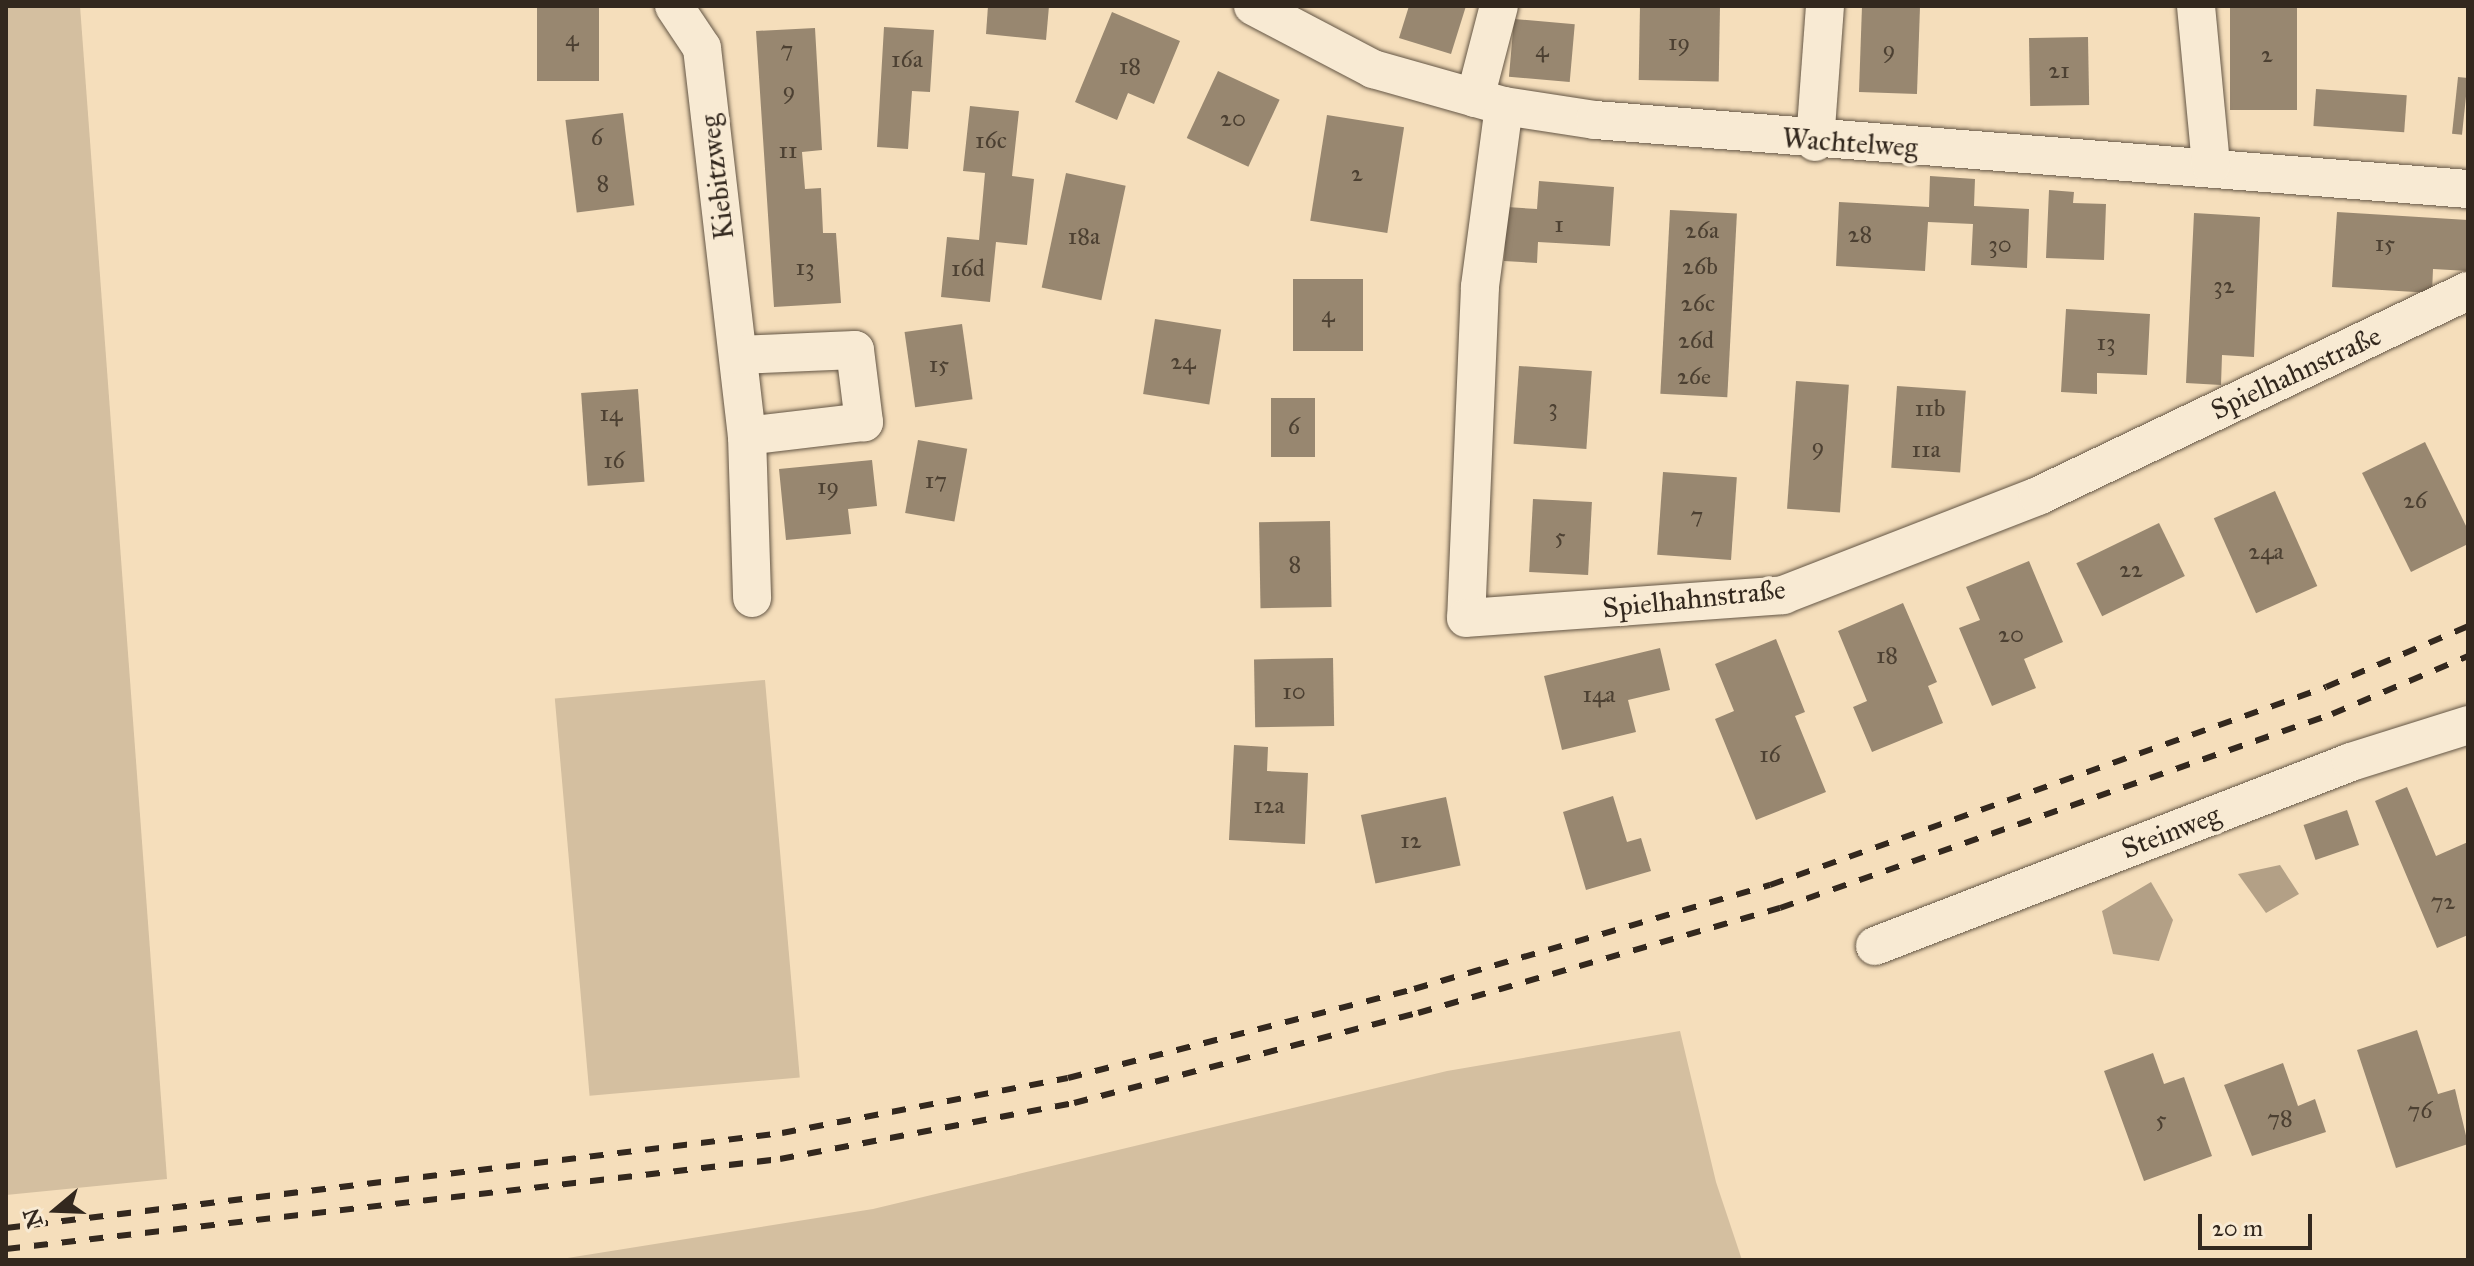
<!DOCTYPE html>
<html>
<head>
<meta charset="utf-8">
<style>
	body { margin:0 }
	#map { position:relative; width:2474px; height:1266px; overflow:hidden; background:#f5debb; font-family:"IM FELL Great Primer",serif }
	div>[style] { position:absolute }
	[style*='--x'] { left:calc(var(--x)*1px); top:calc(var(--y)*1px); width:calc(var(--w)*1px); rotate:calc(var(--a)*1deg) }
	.green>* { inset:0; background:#d4bfa0; transform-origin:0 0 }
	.water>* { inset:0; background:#b3a086 }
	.building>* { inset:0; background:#988770; transform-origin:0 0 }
	.roads { filter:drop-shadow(0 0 2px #645645) drop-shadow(0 0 2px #645645) }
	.street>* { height:38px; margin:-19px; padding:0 19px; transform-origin:19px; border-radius:19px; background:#f8ead3 }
	.rail>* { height:6px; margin-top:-3px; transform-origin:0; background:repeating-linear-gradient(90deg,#33281e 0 14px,transparent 0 28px) }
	span { translate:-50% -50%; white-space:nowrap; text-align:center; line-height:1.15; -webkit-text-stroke:7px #f8ead3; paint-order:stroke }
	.number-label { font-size:24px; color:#4c4032 }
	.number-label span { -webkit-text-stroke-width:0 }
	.street-label { font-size:28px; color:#33281e }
	.frame { position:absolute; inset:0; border:8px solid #33281e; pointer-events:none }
	.north { position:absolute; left:16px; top:1170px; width:80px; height:80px; -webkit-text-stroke:6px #f8ead3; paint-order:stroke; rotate:251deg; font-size:22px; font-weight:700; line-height:32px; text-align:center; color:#33281e }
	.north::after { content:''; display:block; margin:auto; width:28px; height:36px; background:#33281e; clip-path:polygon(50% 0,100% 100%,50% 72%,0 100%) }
	.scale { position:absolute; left:2198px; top:1214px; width:114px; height:36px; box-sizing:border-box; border:4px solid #33281e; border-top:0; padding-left:10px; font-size:24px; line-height:28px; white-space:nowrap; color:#33281e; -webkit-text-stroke:6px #f8ead3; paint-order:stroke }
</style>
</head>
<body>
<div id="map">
	<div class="green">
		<i style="clip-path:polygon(6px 6px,80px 6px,167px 1179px,6px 1195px)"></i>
		<i style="left:765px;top:680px;width:399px;height:211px;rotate:85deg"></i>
		<i style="clip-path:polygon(1680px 1031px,1716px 1182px,1742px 1260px,555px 1260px,873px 1209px,1447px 1071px)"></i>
	</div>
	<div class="water">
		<i style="clip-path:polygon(2280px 865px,2299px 894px,2266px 913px,2238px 874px)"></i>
		<i style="clip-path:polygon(2151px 882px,2173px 920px,2159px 961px,2113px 954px,2102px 911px)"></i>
	</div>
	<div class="building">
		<i style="left:537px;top:6px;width:62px;height:75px"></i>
		<i style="clip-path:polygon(988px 6px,1049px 6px,1046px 40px,986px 34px)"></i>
		<i style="clip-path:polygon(1409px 6px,1466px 6px,1451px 54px,1399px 38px)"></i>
		<i style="left:1640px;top:6px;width:80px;height:74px;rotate:1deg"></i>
		<i style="left:1862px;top:6px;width:58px;height:86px;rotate:2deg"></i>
		<i style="left:2230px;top:6px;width:67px;height:104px"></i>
		<i style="clip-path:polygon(1112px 12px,1180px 41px,1154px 104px,1128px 93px,1117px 120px,1075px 102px)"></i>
		<i style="left:1514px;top:19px;width:61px;height:58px;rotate:5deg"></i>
		<i style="clip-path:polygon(884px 27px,934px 30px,930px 92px,912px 91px,908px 149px,877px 147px)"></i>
		<i style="clip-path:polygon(815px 28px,822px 150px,802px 152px,805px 189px,821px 188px,823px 233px,836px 233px,841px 303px,774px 307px,756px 31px)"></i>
		<i style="left:2088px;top:37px;width:68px;height:59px;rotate:89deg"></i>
		<i style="left:1218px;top:71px;width:68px;height:74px;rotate:25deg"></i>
		<i style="left:2458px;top:77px;width:10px;height:57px;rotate:6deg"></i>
		<i style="left:2316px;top:89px;width:91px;height:37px;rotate:4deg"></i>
		<i style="clip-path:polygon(970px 106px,1019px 111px,1012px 176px,1034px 179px,1027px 245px,996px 242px,990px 302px,941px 297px,947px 237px,979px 240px,985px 173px,963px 171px)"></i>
		<i style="left:623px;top:113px;width:93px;height:58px;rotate:83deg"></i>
		<i style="left:1327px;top:115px;width:78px;height:107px;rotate:9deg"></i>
		<i style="left:1066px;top:173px;width:61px;height:117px;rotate:12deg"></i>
		<i style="clip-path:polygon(1930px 176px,1975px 179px,1974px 206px,2029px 209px,2027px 268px,1971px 265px,1973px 224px,1928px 222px,1925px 271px,1836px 266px,1839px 202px,1929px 207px)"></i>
		<i style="clip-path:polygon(1539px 181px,1614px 187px,1610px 246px,1538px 242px,1537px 263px,1504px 261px,1507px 207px,1537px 209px)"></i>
		<i style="clip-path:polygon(2049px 190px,2074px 192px,2073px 203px,2106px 204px,2104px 260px,2046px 258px)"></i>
		<i style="left:1670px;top:210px;width:67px;height:184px;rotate:3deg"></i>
		<i style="clip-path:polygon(2337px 212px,2468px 220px,2468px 271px,2433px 269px,2432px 293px,2332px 287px)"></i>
		<i style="clip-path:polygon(2194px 213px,2260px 217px,2254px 357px,2222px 355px,2221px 385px,2186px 383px)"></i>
		<i style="left:1363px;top:279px;width:72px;height:70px;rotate:90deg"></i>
		<i style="clip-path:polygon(2066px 309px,2150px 314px,2147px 375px,2097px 373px,2097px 394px,2061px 392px)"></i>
		<i style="left:1155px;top:319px;width:67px;height:76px;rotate:9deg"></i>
		<i style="left:962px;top:324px;width:76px;height:58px;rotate:82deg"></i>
		<i style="left:1519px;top:366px;width:73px;height:78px;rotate:4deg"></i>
		<i style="left:1796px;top:381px;width:53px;height:128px;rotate:4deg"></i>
		<i style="left:1897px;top:386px;width:69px;height:82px;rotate:4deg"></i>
		<i style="left:638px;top:389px;width:93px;height:57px;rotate:86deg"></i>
		<i style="left:1271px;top:398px;width:44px;height:59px"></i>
		<i style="left:918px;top:440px;width:50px;height:74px;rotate:10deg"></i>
		<i style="clip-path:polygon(2425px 442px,2468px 530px,2468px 544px,2411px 572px,2362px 473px)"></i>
		<i style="clip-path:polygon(872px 460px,877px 506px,848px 509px,851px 534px,786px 540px,779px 469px)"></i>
		<i style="left:1663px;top:472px;width:74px;height:83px;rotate:4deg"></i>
		<i style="left:2275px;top:491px;width:104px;height:67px;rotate:66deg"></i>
		<i style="left:1533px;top:499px;width:59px;height:73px;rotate:3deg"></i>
		<i style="left:1330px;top:521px;width:86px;height:71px;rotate:89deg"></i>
		<i style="left:2159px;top:523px;width:59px;height:92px;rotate:64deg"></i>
		<i style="clip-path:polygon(2029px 561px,2063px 642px,2024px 659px,2036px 688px,1992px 706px,1959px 628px,1980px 620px,1966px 587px)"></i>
		<i style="clip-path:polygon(1903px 603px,1937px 682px,1928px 686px,1943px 723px,1872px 752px,1853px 707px,1867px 701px,1838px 631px)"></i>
		<i style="clip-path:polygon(1776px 639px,1805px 712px,1795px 716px,1826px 792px,1756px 820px,1715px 719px,1734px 711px,1715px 664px)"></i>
		<i style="clip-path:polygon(1660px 648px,1670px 690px,1628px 700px,1636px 732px,1562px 750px,1544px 676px)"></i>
		<i style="left:1333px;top:658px;width:68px;height:79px;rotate:89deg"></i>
		<i style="clip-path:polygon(1234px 745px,1268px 747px,1267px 771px,1308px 773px,1305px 844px,1229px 840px)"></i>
		<i style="clip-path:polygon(2407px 787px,2436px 856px,2468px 842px,2468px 935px,2437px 948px,2375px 801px)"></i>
		<i style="clip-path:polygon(1613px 796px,1627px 842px,1641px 838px,1651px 871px,1586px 890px,1563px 812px)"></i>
		<i style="left:1446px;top:797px;width:70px;height:87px;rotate:78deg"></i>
		<i style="left:2347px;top:810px;width:37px;height:46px;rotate:71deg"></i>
		<i style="clip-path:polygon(2417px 1030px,2438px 1094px,2455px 1089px,2468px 1144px,2396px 1168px,2357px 1050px)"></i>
		<i style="clip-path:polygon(2153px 1053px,2164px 1084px,2184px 1077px,2212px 1156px,2144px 1181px,2104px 1071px)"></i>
		<i style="clip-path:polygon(2283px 1063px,2298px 1106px,2315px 1099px,2326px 1132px,2252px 1156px,2224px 1085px)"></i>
	</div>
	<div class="roads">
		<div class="street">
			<i style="--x:674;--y:6;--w:50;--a:56.3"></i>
			<i style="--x:702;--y:48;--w:391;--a:83.4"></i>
			<i style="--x:747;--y:436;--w:162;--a:88.2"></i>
			<i style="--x:1253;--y:6;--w:136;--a:27.7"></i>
			<i style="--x:1373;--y:69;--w:136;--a:15.8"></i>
			<i style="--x:1504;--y:106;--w:92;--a:8.7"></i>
			<i style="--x:1595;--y:120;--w:876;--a:4.52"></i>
			<i style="--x:2196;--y:6;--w:160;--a:84.6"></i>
			<i style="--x:1475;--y:98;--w:95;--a:-75.4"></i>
			<i style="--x:1504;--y:106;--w:183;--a:97.6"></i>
			<i style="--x:1480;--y:287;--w:331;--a:92.4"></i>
			<i style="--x:1466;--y:618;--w:318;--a:-4.1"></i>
			<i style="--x:1783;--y:595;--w:274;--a:-21.2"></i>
			<i style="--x:2038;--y:496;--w:476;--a:-25.5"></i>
			<i style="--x:1815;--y:142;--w:136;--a:-85.8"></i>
			<i style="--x:738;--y:355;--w:117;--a:-2.4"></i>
			<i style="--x:855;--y:350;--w:73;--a:82.9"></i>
			<i style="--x:864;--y:422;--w:118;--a:173.2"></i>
			<i style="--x:1875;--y:946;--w:510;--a:-21.13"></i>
			<i style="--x:2351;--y:762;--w:123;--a:-17.5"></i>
		</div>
	</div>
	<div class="rail">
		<i style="--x:6;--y:1228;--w:782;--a:-6.98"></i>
		<i style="--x:782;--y:1133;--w:291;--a:-10.9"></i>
		<i style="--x:1068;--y:1078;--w:357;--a:-14.4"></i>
		<i style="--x:1414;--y:989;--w:371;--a:-16.3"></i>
		<i style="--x:1770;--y:885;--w:590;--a:-19.6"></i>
		<i style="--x:2326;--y:687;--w:155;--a:-23.2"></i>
		<i style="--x:6;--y:1249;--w:779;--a:-6.63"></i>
		<i style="--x:780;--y:1159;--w:299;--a:-10.8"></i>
		<i style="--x:1074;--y:1103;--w:356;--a:-14.7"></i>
		<i style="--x:1418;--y:1013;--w:377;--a:-16.2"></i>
		<i style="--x:1780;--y:908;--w:585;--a:-19.36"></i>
		<i style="--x:2332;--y:714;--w:148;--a:-23.1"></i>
	</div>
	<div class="number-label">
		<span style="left:572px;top:39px">4</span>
		<span style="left:1679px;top:43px">19</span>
		<span style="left:787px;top:50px">7</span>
		<span style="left:1542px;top:50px">4</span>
		<span style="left:1889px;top:50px">9</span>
		<span style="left:2267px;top:55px">2</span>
		<span style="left:907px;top:60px">16a</span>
		<span style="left:1130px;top:67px">18</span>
		<span style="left:2059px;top:71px">21</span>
		<span style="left:789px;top:91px">9</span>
		<span style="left:1233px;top:119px">20</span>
		<span style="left:597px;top:138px">6</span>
		<span style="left:991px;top:141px">16c</span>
		<span style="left:788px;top:151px">11</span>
		<span style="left:1357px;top:174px">2</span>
		<span style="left:603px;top:184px">8</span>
		<span style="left:1559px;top:225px">1</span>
		<span style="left:1702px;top:231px">26a</span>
		<span style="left:1860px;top:235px">28</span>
		<span style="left:1084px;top:237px">18a</span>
		<span style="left:2385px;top:244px">15</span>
		<span style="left:2000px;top:245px">30</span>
		<span style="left:1700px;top:267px">26b</span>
		<span style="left:805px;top:268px">13</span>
		<span style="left:968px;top:269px">16d</span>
		<span style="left:2224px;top:286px">32</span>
		<span style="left:1698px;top:304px">26c</span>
		<span style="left:1328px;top:315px">4</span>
		<span style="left:1696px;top:341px">26d</span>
		<span style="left:2106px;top:343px">13</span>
		<span style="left:1183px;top:362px">24</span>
		<span style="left:939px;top:365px">15</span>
		<span style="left:1694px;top:377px">26e</span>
		<span style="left:1553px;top:408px">3</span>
		<span style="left:1930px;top:409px">11b</span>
		<span style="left:611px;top:414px">14</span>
		<span style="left:1294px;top:427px">6</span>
		<span style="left:1818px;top:447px">9</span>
		<span style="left:1926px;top:450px">11a</span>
		<span style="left:614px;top:461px">16</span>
		<span style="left:936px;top:481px">17</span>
		<span style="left:828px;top:487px">19</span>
		<span style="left:2415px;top:501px">26</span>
		<span style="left:1697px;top:516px">7</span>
		<span style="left:1560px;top:537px">5</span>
		<span style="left:2266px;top:552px">24a</span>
		<span style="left:1295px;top:565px">8</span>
		<span style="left:2131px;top:570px">22</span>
		<span style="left:2011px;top:635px">20</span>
		<span style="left:1887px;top:656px">18</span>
		<span style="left:1294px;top:692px">10</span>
		<span style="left:1599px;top:695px">14a</span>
		<span style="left:1770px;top:755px">16</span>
		<span style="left:1269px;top:806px">12a</span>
		<span style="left:1411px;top:841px">12</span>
		<span style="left:2443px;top:902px">72</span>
		<span style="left:2420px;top:1111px">76</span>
		<span style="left:2280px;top:1119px">78</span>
		<span style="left:2161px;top:1120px">5</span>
	</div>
	<div class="street-label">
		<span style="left:1850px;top:143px;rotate:4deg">Wachtelweg</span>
		<span style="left:717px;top:177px;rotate:-97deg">Kiebitzweg</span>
		<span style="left:2296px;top:373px;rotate:-25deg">Spielhahnstraße</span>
		<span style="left:1694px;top:599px;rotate:-6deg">Spielhahnstraße</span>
		<span style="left:2171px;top:832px;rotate:-21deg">Steinweg</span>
	</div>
	<div class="frame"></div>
	<div class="north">N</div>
	<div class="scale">20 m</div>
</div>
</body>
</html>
